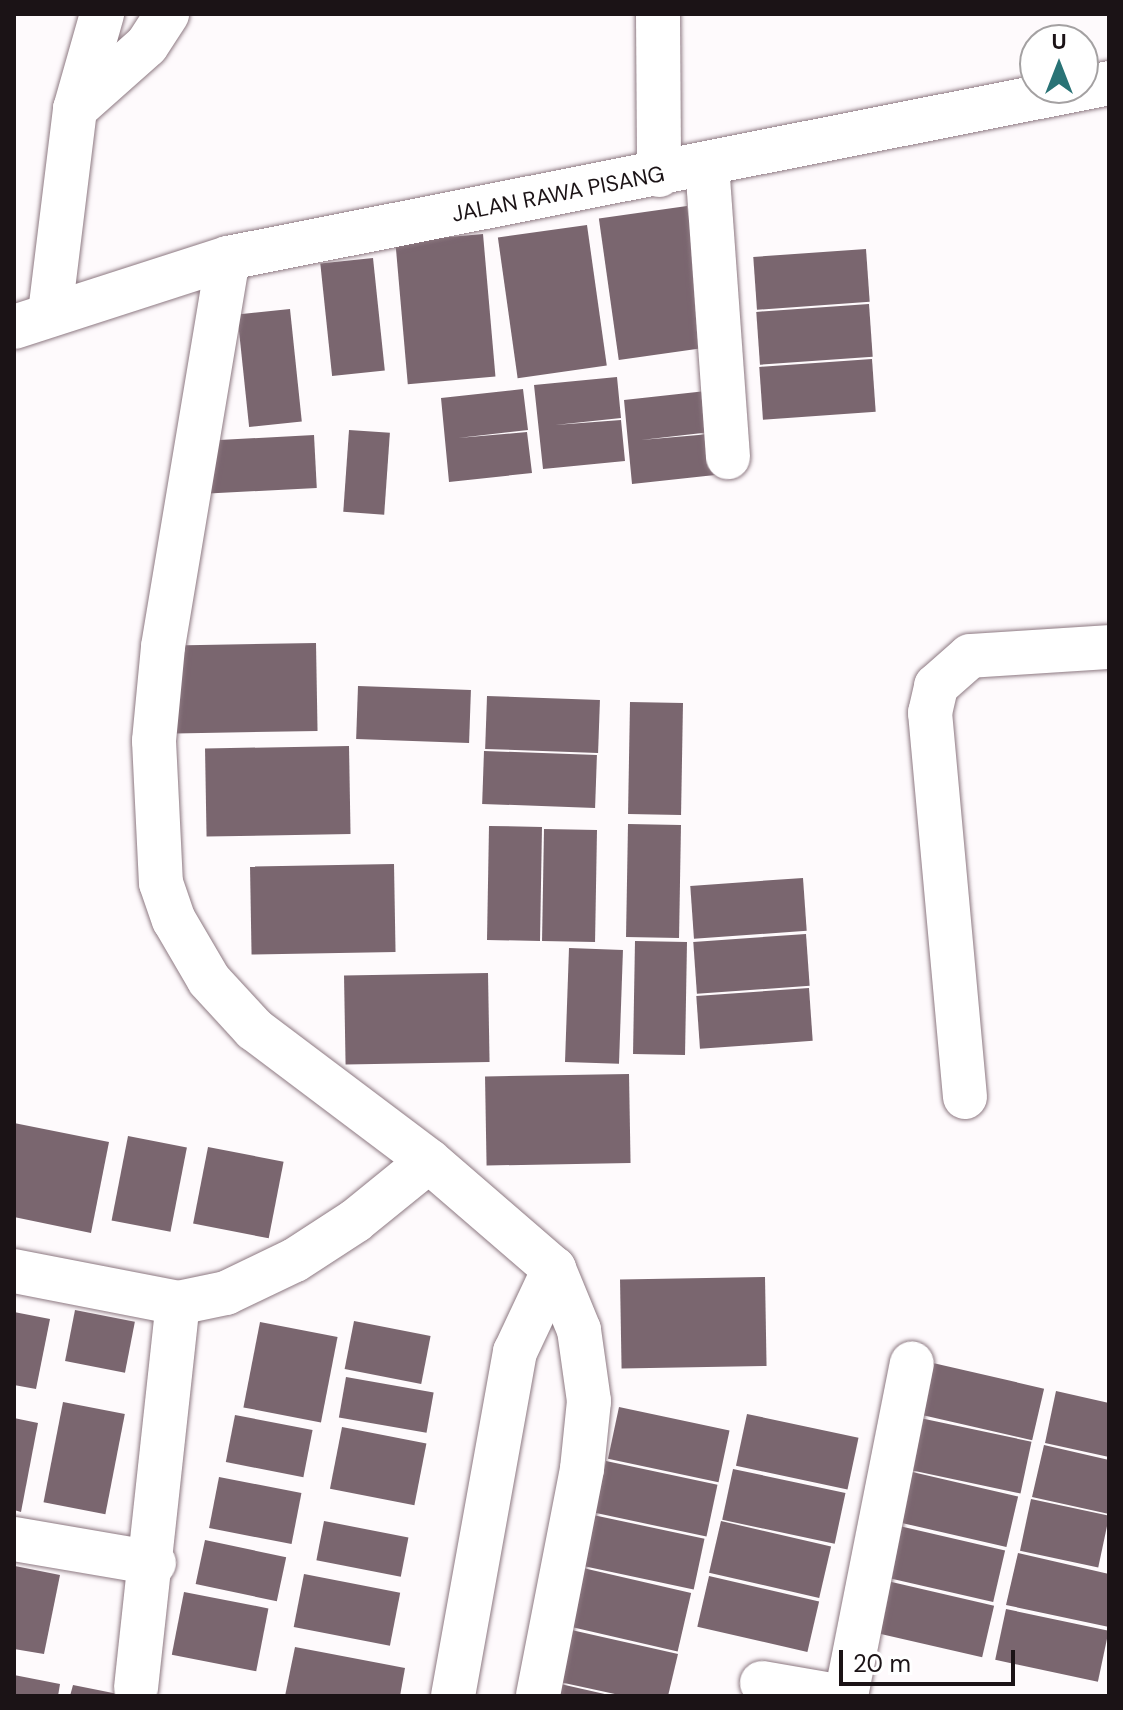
<!DOCTYPE html>
<html>
<head>
<meta charset="utf-8">
<style>
	body { margin:0 }
	#map { position:relative; width:1123px; height:1710px; overflow:hidden; background:#fefafc; font-family:"DM Sans",sans-serif }
	div>[style] { position:absolute }
	[style*='--x'] { left:calc(var(--x)*1px); top:calc(var(--y)*1px); width:calc(var(--w)*1px); rotate:calc(var(--a)*1deg) }
	.building>* { inset:0; background:#7a666f; transform-origin:0 0 }
	.roads { filter:drop-shadow(0 0 2px #8d7982) drop-shadow(0 0 2px #8d7982) }
	.minor>* { height:44px; margin:-22px; padding:0 22px; transform-origin:22px; border-radius:22px; background:#fff }
	span { translate:-50% -50%; white-space:nowrap; text-align:center; line-height:1.15; -webkit-text-stroke:7px #fff; paint-order:stroke }
	.street-label { font-size:22px; color:#1b1316 }
	.frame { position:absolute; inset:0; border:16px solid #1b1316; pointer-events:none }
	.north { position:absolute; left:1019px; top:24px; width:80px; height:80px; box-sizing:border-box; background:#fff; border:2px solid #a4a1a2; border-radius:50%; rotate:0deg; font-size:22px; font-weight:700; line-height:32px; text-align:center; color:#1b1316 }
	.north::after { content:''; display:block; margin:auto; width:28px; height:36px; background:#297376; clip-path:polygon(50% 0,100% 100%,50% 72%,0 100%) }
	.scale { position:absolute; left:839px; top:1650px; width:176px; height:36px; box-sizing:border-box; border:4px solid #1b1316; border-top:0; padding-left:10px; font-size:24px; line-height:28px; white-space:nowrap; color:#1b1316; -webkit-text-stroke:6px #fff; paint-order:stroke }
</style>
</head>
<body>
<div id="map">
	<div class="building">
		<i style="left:687px;top:206px;width:143px;height:89px;rotate:82deg"></i>
		<i style="left:587px;top:225px;width:142px;height:90px;rotate:82deg"></i>
		<i style="left:483px;top:234px;width:143px;height:88px;rotate:85deg"></i>
		<i style="left:866px;top:249px;width:53px;height:113px;rotate:86deg"></i>
		<i style="left:373px;top:258px;width:113px;height:53px;rotate:84deg"></i>
		<i style="left:869px;top:304px;width:53px;height:113px;rotate:86deg"></i>
		<i style="left:290px;top:309px;width:113px;height:53px;rotate:84deg"></i>
		<i style="left:872px;top:359px;width:53px;height:113px;rotate:86deg"></i>
		<i style="clip-path:polygon(617px 377px,621px 418px,555px 425px,621px 420px,625px 461px,543px 469px,534px 385px)"></i>
		<i style="clip-path:polygon(523px 389px,528px 430px,458px 438px,527px 432px,532px 473px,449px 482px,441px 398px)"></i>
		<i style="clip-path:polygon(706px 391px,711px 432px,641px 440px,710px 434px,715px 475px,632px 484px,624px 400px)"></i>
		<i style="left:349px;top:430px;width:41px;height:82px;rotate:4deg"></i>
		<i style="left:314px;top:435px;width:53px;height:113px;rotate:87deg"></i>
		<i style="left:316px;top:643px;width:88px;height:143px;rotate:89deg"></i>
		<i style="left:358px;top:686px;width:113px;height:53px;rotate:2deg"></i>
		<i style="left:487px;top:696px;width:113px;height:53px;rotate:2deg"></i>
		<i style="left:630px;top:702px;width:53px;height:112px;rotate:1deg"></i>
		<i style="left:349px;top:746px;width:88px;height:144px;rotate:89deg"></i>
		<i style="left:484px;top:751px;width:113px;height:53px;rotate:2deg"></i>
		<i style="left:628px;top:824px;width:53px;height:113px;rotate:1deg"></i>
		<i style="left:489px;top:826px;width:53px;height:114px;rotate:1deg"></i>
		<i style="left:544px;top:829px;width:53px;height:112px;rotate:1deg"></i>
		<i style="left:394px;top:864px;width:88px;height:144px;rotate:89deg"></i>
		<i style="left:803px;top:878px;width:53px;height:113px;rotate:86deg"></i>
		<i style="left:806px;top:934px;width:52px;height:113px;rotate:86deg"></i>
		<i style="left:635px;top:941px;width:52px;height:113px;rotate:1deg"></i>
		<i style="left:569px;top:948px;width:54px;height:114px;rotate:2deg"></i>
		<i style="left:488px;top:973px;width:89px;height:144px;rotate:89deg"></i>
		<i style="left:809px;top:988px;width:53px;height:113px;rotate:86deg"></i>
		<i style="left:629px;top:1074px;width:89px;height:144px;rotate:89deg"></i>
		<i style="clip-path:polygon(14px 1123px,109px 1142px,91px 1233px,14px 1217px)"></i>
		<i style="left:128px;top:1136px;width:60px;height:86px;rotate:11deg"></i>
		<i style="left:208px;top:1147px;width:77px;height:78px;rotate:11deg"></i>
		<i style="left:765px;top:1277px;width:89px;height:145px;rotate:89deg"></i>
		<i style="left:75px;top:1310px;width:61px;height:52px;rotate:11deg"></i>
		<i style="clip-path:polygon(14px 1312px,50px 1319px,36px 1389px,14px 1385px)"></i>
		<i style="left:354px;top:1321px;width:78px;height:49px;rotate:11deg"></i>
		<i style="left:260px;top:1322px;width:79px;height:87px;rotate:11deg"></i>
		<i style="left:933px;top:1363px;width:114px;height:53px;rotate:13deg"></i>
		<i style="left:346px;top:1377px;width:89px;height:41px;rotate:10deg"></i>
		<i style="clip-path:polygon(1056px 1391px,1109px 1403px,1109px 1457px,1045px 1443px)"></i>
		<i style="left:63px;top:1402px;width:63px;height:102px;rotate:11deg"></i>
		<i style="left:619px;top:1407px;width:113px;height:53px;rotate:12deg"></i>
		<i style="left:747px;top:1414px;width:114px;height:53px;rotate:12deg"></i>
		<i style="left:235px;top:1415px;width:79px;height:48px;rotate:11deg"></i>
		<i style="clip-path:polygon(14px 1418px,38px 1423px,21px 1512px,14px 1510px)"></i>
		<i style="left:920px;top:1418px;width:114px;height:53px;rotate:12deg"></i>
		<i style="left:342px;top:1427px;width:86px;height:63px;rotate:11deg"></i>
		<i style="clip-path:polygon(1044px 1445px,1109px 1460px,1109px 1514px,1032px 1497px)"></i>
		<i style="left:606px;top:1461px;width:114px;height:53px;rotate:12deg"></i>
		<i style="left:733px;top:1469px;width:115px;height:52px;rotate:12deg"></i>
		<i style="left:908px;top:1471px;width:113px;height:52px;rotate:13deg"></i>
		<i style="left:219px;top:1477px;width:84px;height:52px;rotate:11deg"></i>
		<i style="left:1031px;top:1499px;width:80px;height:53px;rotate:12deg"></i>
		<i style="left:593px;top:1515px;width:114px;height:52px;rotate:12deg"></i>
		<i style="left:324px;top:1521px;width:86px;height:40px;rotate:11deg"></i>
		<i style="left:721px;top:1521px;width:113px;height:53px;rotate:13deg"></i>
		<i style="left:895px;top:1525px;width:113px;height:53px;rotate:13deg"></i>
		<i style="left:205px;top:1540px;width:83px;height:45px;rotate:12deg"></i>
		<i style="clip-path:polygon(1018px 1553px,1109px 1574px,1109px 1627px,1006px 1605px)"></i>
		<i style="clip-path:polygon(15px 1566px,60px 1575px,44px 1654px,14px 1649px)"></i>
		<i style="left:583px;top:1568px;width:111px;height:60px;rotate:13deg"></i>
		<i style="left:304px;top:1574px;width:98px;height:54px;rotate:11deg"></i>
		<i style="left:709px;top:1576px;width:113px;height:52px;rotate:13deg"></i>
		<i style="left:883px;top:1580px;width:114px;height:53px;rotate:13deg"></i>
		<i style="left:184px;top:1592px;width:86px;height:64px;rotate:11deg"></i>
		<i style="left:1006px;top:1609px;width:105px;height:52px;rotate:12deg"></i>
		<i style="clip-path:polygon(567px 1629px,678px 1654px,668px 1696px,624px 1696px,555px 1681px)"></i>
		<i style="clip-path:polygon(295px 1647px,405px 1668px,400px 1696px,285px 1696px)"></i>
		<i style="clip-path:polygon(14px 1675px,60px 1684px,58px 1696px,14px 1696px)"></i>
		<i style="clip-path:polygon(556px 1683px,609px 1695px,609px 1696px,553px 1696px)"></i>
		<i style="clip-path:polygon(73px 1685px,123px 1695px,123px 1696px,70px 1696px)"></i>
	</div>
	<div class="roads">
		<div class="minor">
			<i style="--x:658;--y:14;--w:161;--a:89.6"></i>
			<i style="--x:75;--y:109;--w:96;--a:-41.6"></i>
			<i style="--x:147;--y:45;--w:37;--a:-57"></i>
			<i style="--x:707;--y:164;--w:294;--a:85.9"></i>
			<i style="--x:228;--y:258;--w:394;--a:99.5"></i>
			<i style="--x:163;--y:647;--w:94;--a:95.5"></i>
			<i style="--x:154;--y:741;--w:142;--a:87.2"></i>
			<i style="--x:161;--y:883;--w:39;--a:71"></i>
			<i style="--x:174;--y:920;--w:69;--a:59.7"></i>
			<i style="--x:209;--y:980;--w:67;--a:47.4"></i>
			<i style="--x:254;--y:1029;--w:219;--a:37"></i>
			<i style="--x:429;--y:1161;--w:165;--a:40.8"></i>
			<i style="--x:554;--y:1269;--w:66;--a:67.7"></i>
			<i style="--x:579;--y:1330;--w:72;--a:82"></i>
			<i style="--x:589;--y:1401;--w:68;--a:95.9"></i>
			<i style="--x:582;--y:1469;--w:231;--a:101"></i>
			<i style="--x:50;--y:313;--w:206;--a:-83"></i>
			<i style="--x:75;--y:109;--w:99;--a:-74.1"></i>
			<i style="--x:14;--y:327;--w:225;--a:-17.9"></i>
			<i style="--x:228;--y:258;--w:898;--a:-11.23"></i>
			<i style="--x:965;--y:1097;--w:386;--a:-95.2"></i>
			<i style="--x:930;--y:713;--w:28;--a:-77"></i>
			<i style="--x:936;--y:686;--w:45;--a:-41.4"></i>
			<i style="--x:970;--y:656;--w:139;--a:-3.7"></i>
			<i style="--x:14;--y:1271;--w:167;--a:11"></i>
			<i style="--x:178;--y:1303;--w:49;--a:-11.8"></i>
			<i style="--x:226;--y:1293;--w:76;--a:-25.6"></i>
			<i style="--x:295;--y:1260;--w:72;--a:-33"></i>
			<i style="--x:355;--y:1221;--w:95;--a:-39"></i>
			<i style="--x:14;--y:1539;--w:142;--a:9.7"></i>
			<i style="--x:762;--y:1683;--w:76;--a:9.8"></i>
			<i style="--x:136;--y:1688;--w:387;--a:-83.8"></i>
			<i style="--x:453;--y:1696;--w:350;--a:-79.8"></i>
			<i style="--x:515;--y:1352;--w:92;--a:-64.8"></i>
			<i style="--x:846;--y:1696;--w:339;--a:-78.8"></i>
		</div>
	</div>
	<div class="street-label">
		<span style="left:558px;top:194px;rotate:-11deg">JALAN RAWA PISANG</span>
	</div>
	<div class="frame"></div>
	<div class="north">U</div>
	<div class="scale">20 m</div>
</div>
</body>
</html>
